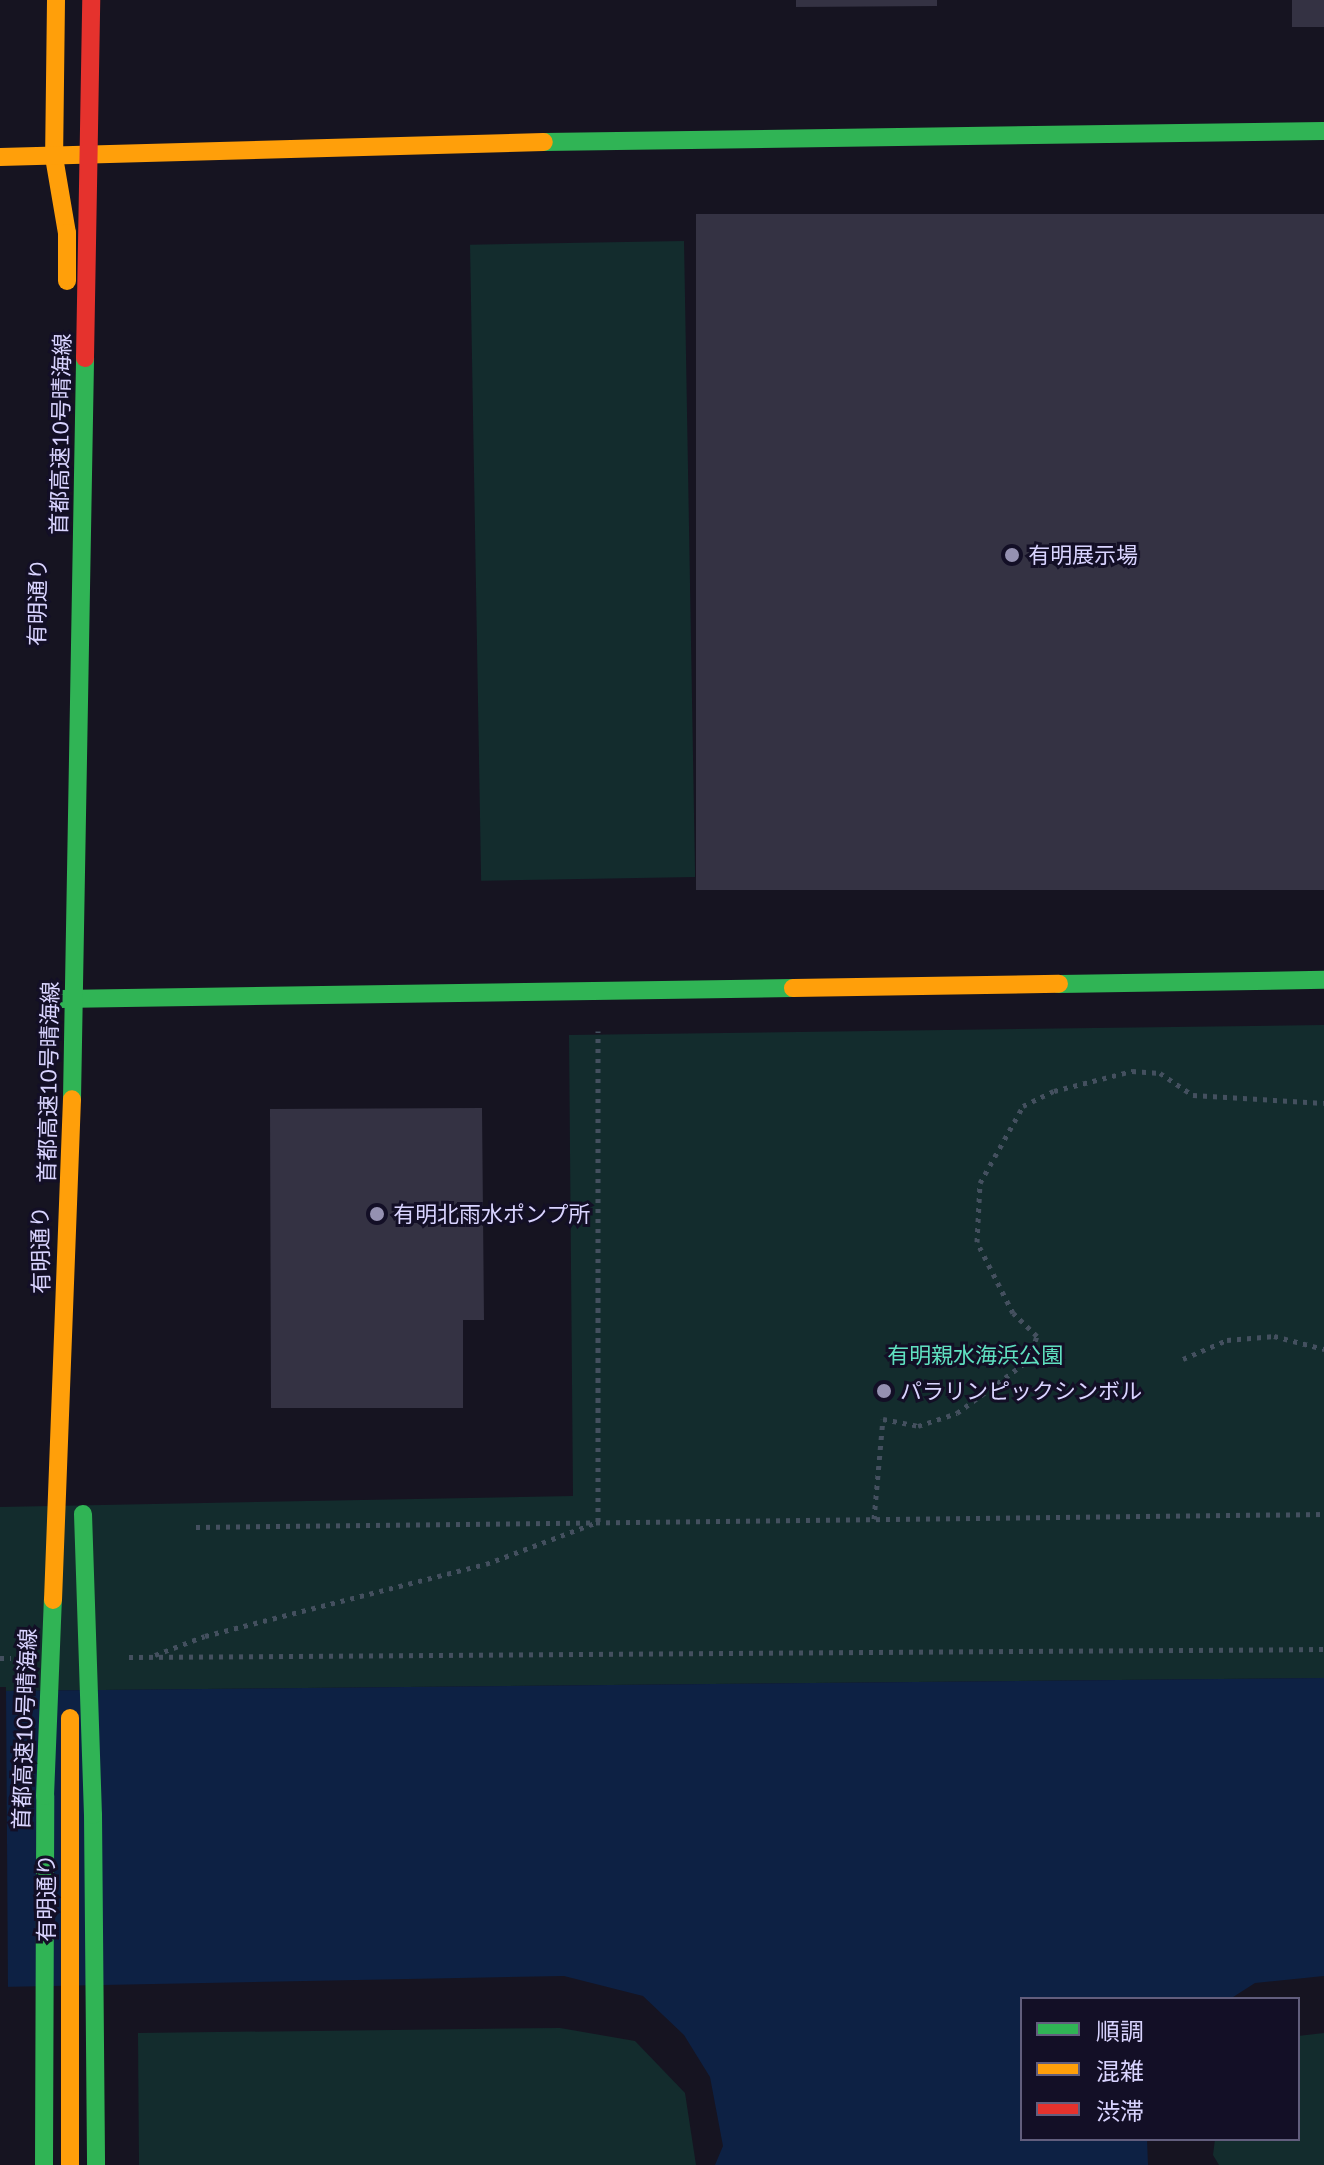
<!DOCTYPE html>
<html>
<head>
<meta charset="utf-8">
<style>
	body { margin:0 }
	#map { position:relative; width:1324px; height:2165px; overflow:hidden; background:#161421; font-family:Lato,"Noto Sans JP",sans-serif }
	div>[style] { position:absolute }
	[style*='--x'] { left:calc(var(--x)*1px); top:calc(var(--y)*1px); width:calc(var(--w)*1px); rotate:calc(var(--a)*1deg) }
	.green>* { inset:0; background:#132c2d; transform-origin:0 0 }
	.water>* { inset:0; background:#0d2144 }
	.pier>* { inset:0; background:#161421 }
	.building>* { inset:0; background:#343243; transform-origin:0 0 }
	.path>* { height:5px; margin-top:-2.5px; transform-origin:0; background:repeating-linear-gradient(90deg,#44505f 0 4px,transparent 0 10px) }
	.fast>* { height:18px; margin:-9px; padding:0 9px; transform-origin:9px; border-radius:9px; background:#30b455 }
	.slow>* { height:18px; margin:-9px; padding:0 9px; transform-origin:9px; border-radius:9px; background:#ff9f0a }
	.fast-bridge>* { height:18px; margin:-9px; padding:0 9px; transform-origin:9px; border-radius:9px; background:#30b455 }
	.slow-bridge>* { height:18px; margin:-9px; padding:0 9px; transform-origin:9px; border-radius:9px; background:#ff9f0a }
	.jam-bridge>* { height:18px; margin:-9px; padding:0 9px; transform-origin:9px; border-radius:9px; background:#e5322d }
	.dots>* { width:22px; height:22px; translate:-50% -50%; box-sizing:border-box; border:4px solid #130f26; border-radius:50% }
	span { translate:-50% -50%; white-space:nowrap; text-align:center; line-height:1.15; -webkit-text-stroke:6px #130f26; paint-order:stroke }
	.street-label { font-size:22px; color:#d9d4ff }
	.poi-label { font-size:22px; color:#d9d4ff }
	.left { translate:0 -50%; text-align:left }
	.park-label { font-size:22px; color:#5fe0c0 }
	.legend { position:absolute; left:1020px; top:1997px; width:280px; height:144px; box-sizing:border-box; background:#130f26; border:2px solid #625e7d; margin:0; padding:10px 14px; list-style:none; font-size:24px; color:#d9d4ff }
	.legend li { display:flex; align-items:center; gap:16px; height:40px }
	.legend b { width:40px; border:2px solid #625e7d }
</style>
</head>
<body>
<div id="map">
	<div class="green">
		<i style="left:684px;top:241px;width:636px;height:214px;rotate:89deg"></i>
		<i style="clip-path:polygon(1324px 1025px,1324px 1678px,0 1691px,0 1507px,573px 1496px,569px 1035px)"></i>
		<i style="clip-path:polygon(560px 2028px,635px 2041px,685px 2093px,696px 2165px,139px 2165px,138px 2033px)"></i>
		<i style="clip-path:polygon(1324px 2033px,1324px 2165px,1219px 2165px,1213px 2155px,1215px 2139px,1298px 2139px,1298px 2036px)"></i>
	</div>
	<div class="water">
		<i style="clip-path:polygon(1324px 1678px,1324px 1976px,1255px 1983px,1230px 1999px,1022px 1999px,1022px 2139px,1147px 2139px,1148px 2165px,715px 2165px,723px 2146px,710px 2077px,684px 2035px,643px 1996px,564px 1976px,0 1987px,0 1691px)"></i>
	</div>
	<div class="pier">
		<i style="clip-path:polygon(0 1687px,6px 1687px,8px 1991px,0 1991px)"></i>
	</div>
	<div class="building">
		<i style="clip-path:polygon(796px 0,937px 0,937px 6px,796px 7px)"></i>
		<i style="left:1292px;top:0;width:32px;height:27px"></i>
		<i style="left:1324px;top:214px;width:676px;height:628px;rotate:90deg"></i>
		<i style="clip-path:polygon(482px 1108px,484px 1320px,463px 1320px,463px 1408px,271px 1408px,270px 1109px)"></i>
	</div>
	<div class="path">
		<i style="--x:1183;--y:1359;--w:48;--a:-23.4"></i>
		<i style="--x:1227;--y:1340;--w:47;--a:-4.9"></i>
		<i style="--x:1274;--y:1336;--w:52;--a:14.6"></i>
		<i style="--x:874;--y:1519;--w:100;--a:-84.9"></i>
		<i style="--x:883;--y:1419;--w:36;--a:11"></i>
		<i style="--x:918;--y:1426;--w:41;--a:-18.4"></i>
		<i style="--x:957;--y:1413;--w:89;--a:-36.4"></i>
		<i style="--x:1029;--y:1360;--w:25;--a:-72"></i>
		<i style="--x:1037;--y:1336;--w:33;--a:-136"></i>
		<i style="--x:1013;--y:1313;--w:80;--a:-116.9"></i>
		<i style="--x:977;--y:1242;--w:59;--a:-87.1"></i>
		<i style="--x:980;--y:1183;--w:88;--a:-60.8"></i>
		<i style="--x:1023;--y:1106;--w:34;--a:-26"></i>
		<i style="--x:1054;--y:1091;--w:81;--a:-14.4"></i>
		<i style="--x:1132;--y:1071;--w:28;--a:4"></i>
		<i style="--x:1160;--y:1073;--w:40;--a:34"></i>
		<i style="--x:1193;--y:1095;--w:131;--a:3.5"></i>
		<i style="--x:196;--y:1527;--w:1128;--a:-0.66"></i>
		<i style="--x:155;--y:1655;--w:53;--a:-20.8"></i>
		<i style="--x:205;--y:1636;--w:290;--a:-14.4"></i>
		<i style="--x:486;--y:1564;--w:120;--a:-20.6"></i>
		<i style="--x:598;--y:1522;--w:491;--a:-90"></i>
		<i style="--x:129;--y:1657;--w:1195;--a:-0.38"></i>
		<i style="--x:0;--y:1658;--w:11;--a:0"></i>
	</div>
	<div class="fast">
		<i style="--x:544;--y:142;--w:780;--a:-0.81"></i>
		<i style="--x:1059;--y:984;--w:265;--a:-0.9"></i>
		<i style="--x:61;--y:999;--w:732;--a:-0.86"></i>
		<i style="--x:93;--y:1815;--w:350;--a:89.5"></i>
	</div>
	<div class="slow">
		<i style="--x:56;--y:0;--w:157;--a:90.7"></i>
		<i style="--x:54;--y:157;--w:77;--a:80.3"></i>
		<i style="--x:67;--y:233;--w:48;--a:90"></i>
		<i style="--x:0;--y:157;--w:544;--a:-1.58"></i>
		<i style="--x:793;--y:988;--w:266;--a:-0.9"></i>
	</div>
	<div class="fast-bridge">
		<i style="--x:72;--y:1099;--w:741;--a:-88.99"></i>
		<i style="--x:83;--y:1514;--w:301;--a:88.1"></i>
		<i style="--x:44;--y:2165;--w:369;--a:-89.8"></i>
		<i style="--x:45;--y:1796;--w:196;--a:-87.7"></i>
	</div>
	<div class="slow-bridge">
		<i style="--x:53;--y:1600;--w:501;--a:-87.83"></i>
		<i style="--x:70;--y:1718;--w:447;--a:90"></i>
	</div>
	<div class="jam-bridge">
		<i style="--x:85;--y:358;--w:358;--a:-89"></i>
	</div>
	<div class="dots">
		<i style="left:1012px;top:555px;background:#9591b1"></i>
		<i style="left:377px;top:1214px;background:#9591b1"></i>
		<i style="left:884px;top:1391px;background:#9591b1"></i>
	</div>
	<div class="street-label">
		<span style="left:60px;top:434px;rotate:-89deg">首都高速10号晴海線</span>
		<span style="left:37px;top:602px;rotate:-89deg">有明通り</span>
		<span style="left:48px;top:1082px;rotate:-89deg">首都高速10号晴海線</span>
		<span style="left:40px;top:1250px;rotate:-91deg">有明通り</span>
		<span style="left:24px;top:1729px;rotate:-88deg">首都高速10号晴海線</span>
		<span style="left:46px;top:1898px;rotate:-90deg">有明通り</span>
	</div>
	<div class="poi-label">
		<span class="left" style="left:1028px;top:555px">有明展示場</span>
		<span class="left" style="left:393px;top:1214px">有明北雨水ポンプ所</span>
		<span class="left" style="left:900px;top:1391px">パラリンピックシンボル</span>
	</div>
	<div class="park-label">
		<span style="left:975px;top:1355px">有明親水海浜公園</span>
	</div>
	<ul class="legend">
	<li><b style="height:10px;background:#30b455"></b>順調</li>
	<li><b style="height:10px;background:#ff9f0a"></b>混雑</li>
	<li><b style="height:10px;background:#e5322d"></b>渋滞</li>
	</ul>
</div>
</body>
</html>
